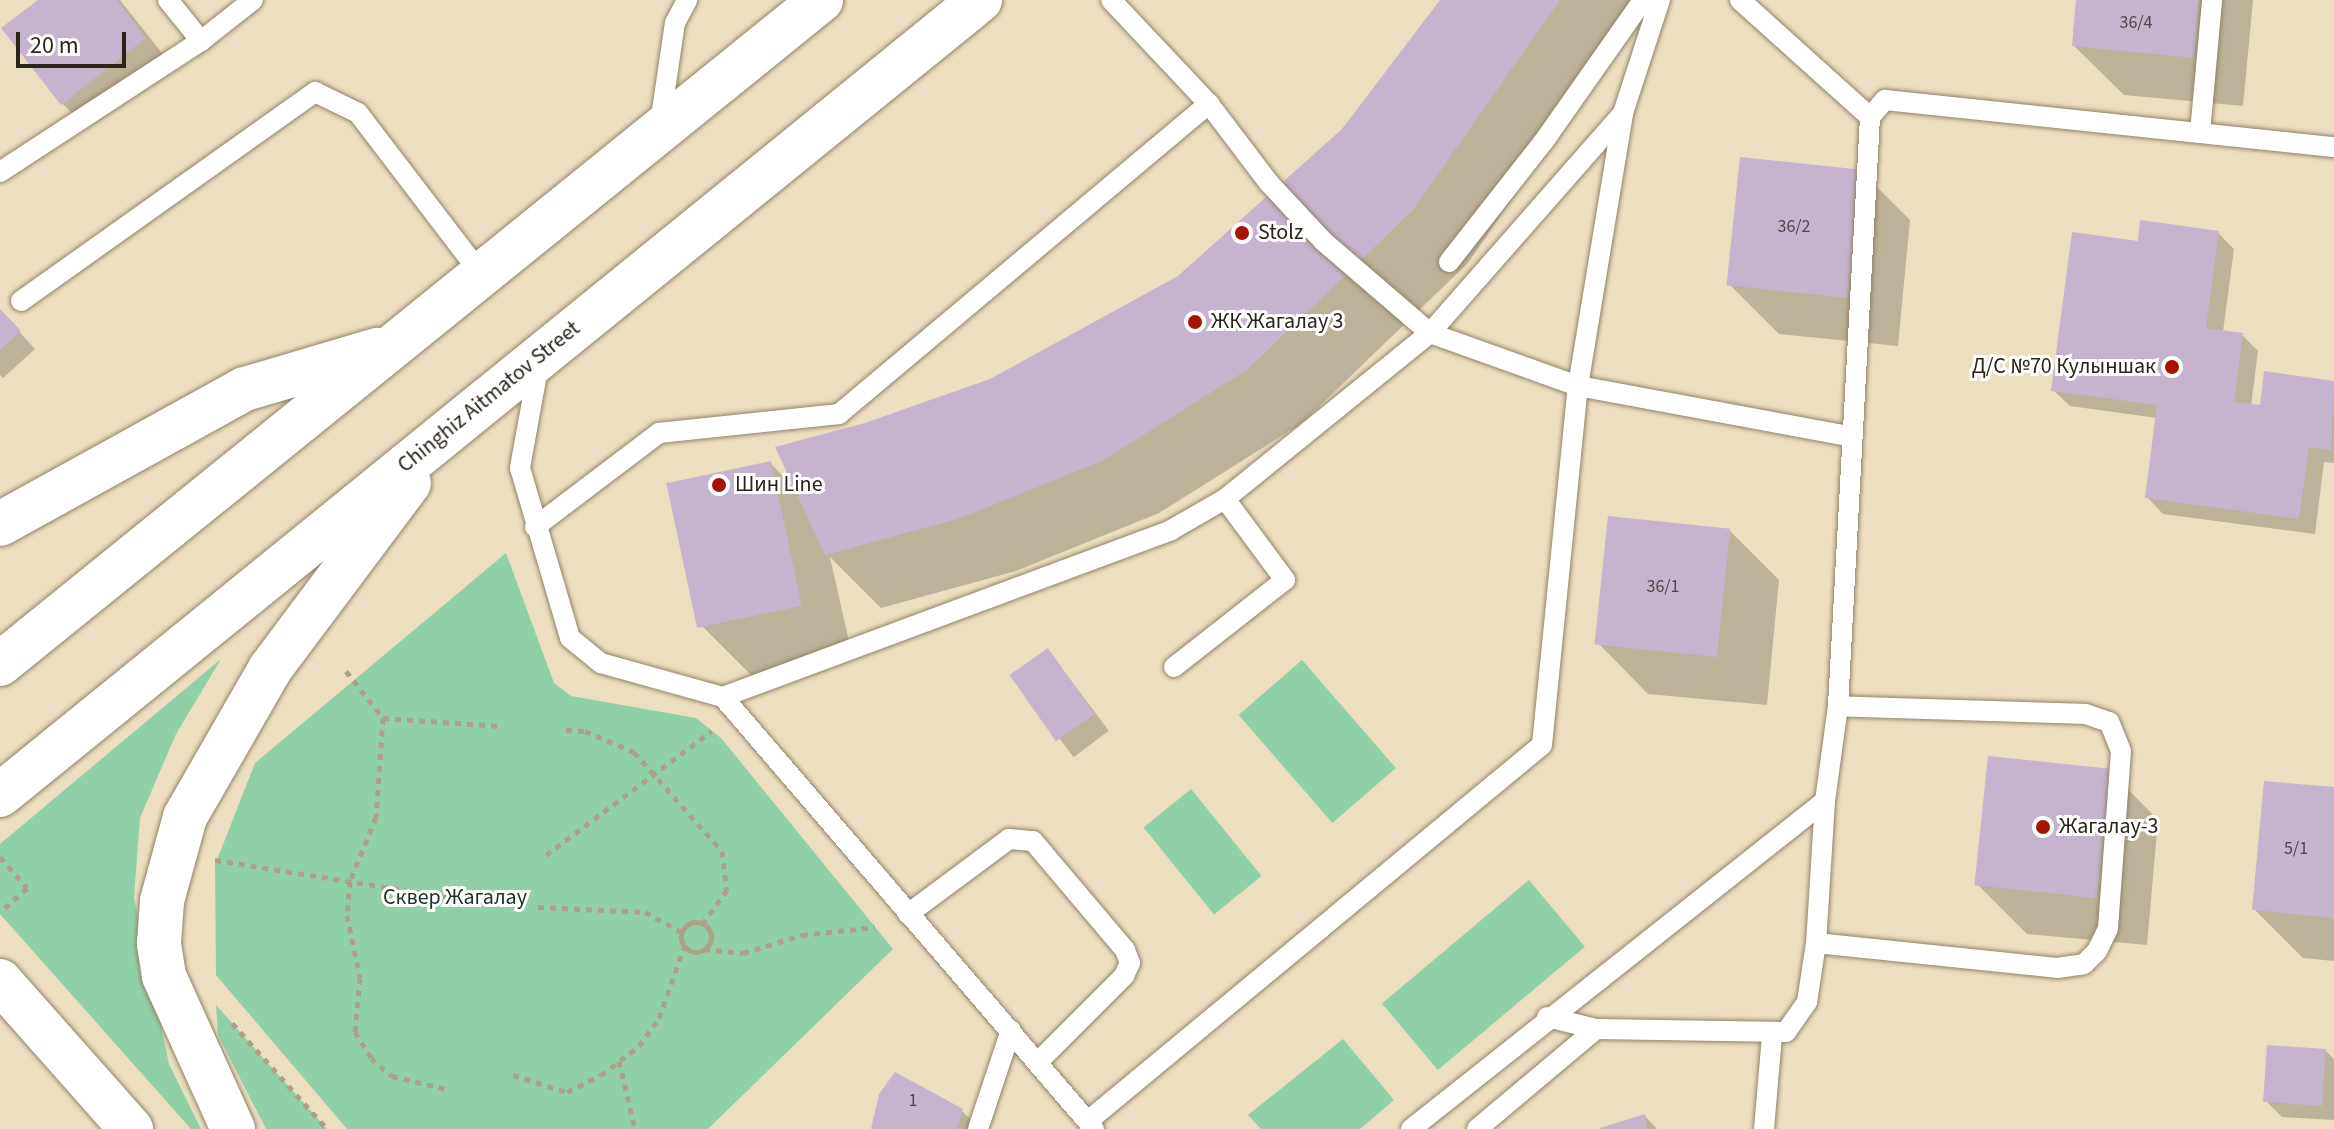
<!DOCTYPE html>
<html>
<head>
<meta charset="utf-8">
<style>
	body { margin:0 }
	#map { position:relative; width:2334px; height:1129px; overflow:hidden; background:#ecdec0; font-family:"Source Sans 3",sans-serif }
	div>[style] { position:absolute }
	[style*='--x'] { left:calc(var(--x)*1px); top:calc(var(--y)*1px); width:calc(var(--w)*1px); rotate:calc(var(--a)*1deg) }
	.green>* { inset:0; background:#90d0a9; transform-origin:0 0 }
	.shadow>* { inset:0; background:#0003; transform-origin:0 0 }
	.building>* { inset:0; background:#c6b3ce; transform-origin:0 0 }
	.path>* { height:5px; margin-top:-2.5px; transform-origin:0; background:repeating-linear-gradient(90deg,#aca089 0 6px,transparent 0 12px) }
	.path>.ring { margin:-2.5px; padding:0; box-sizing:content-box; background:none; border:5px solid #aca089; border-radius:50% }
	.roads { filter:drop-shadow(0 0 2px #908368) drop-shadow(0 0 2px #908368) }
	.service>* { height:20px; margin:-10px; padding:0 10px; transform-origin:10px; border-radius:10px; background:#fff }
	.secondary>* { height:44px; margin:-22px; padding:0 22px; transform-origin:22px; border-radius:22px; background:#fff }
	.dots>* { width:22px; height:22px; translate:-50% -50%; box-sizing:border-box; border:4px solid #fff; border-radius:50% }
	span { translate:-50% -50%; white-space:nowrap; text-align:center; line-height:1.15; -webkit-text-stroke:6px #fff; paint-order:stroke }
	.number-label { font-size:18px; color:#514846 }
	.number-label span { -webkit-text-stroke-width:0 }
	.poi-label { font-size:22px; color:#2a2419 }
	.left { translate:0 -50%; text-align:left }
	.right { translate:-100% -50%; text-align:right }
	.street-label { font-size:22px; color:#2a2419 }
	.park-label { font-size:22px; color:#163624 }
	.scale { position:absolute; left:16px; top:32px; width:110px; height:36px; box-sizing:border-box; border:4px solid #2a2419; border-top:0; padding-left:10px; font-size:24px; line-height:28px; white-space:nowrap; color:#2a2419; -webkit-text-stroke:6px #fff; paint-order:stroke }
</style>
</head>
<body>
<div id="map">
	<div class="green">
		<i style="clip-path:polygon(506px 553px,554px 683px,571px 696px,696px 718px,721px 738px,893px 949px,708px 1129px,347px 1129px,216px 975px,215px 865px,255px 763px)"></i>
		<i style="clip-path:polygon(221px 659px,176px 734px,140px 818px,134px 898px,169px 1064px,201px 1129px,191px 1129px,0 914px,0 844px)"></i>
		<i style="left:1302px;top:660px;width:143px;height:84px;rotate:49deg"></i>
		<i style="left:1191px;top:789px;width:112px;height:61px;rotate:51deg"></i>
		<i style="left:1529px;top:880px;width:87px;height:192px;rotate:50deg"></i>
		<i style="clip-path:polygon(216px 1005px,327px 1129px,266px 1129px,218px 1035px)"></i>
		<i style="clip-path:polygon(1343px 1039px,1394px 1100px,1360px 1129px,1261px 1129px,1248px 1115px)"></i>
	</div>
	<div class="shadow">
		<i style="clip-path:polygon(41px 0,120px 0,169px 62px,86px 127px,62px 103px)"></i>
		<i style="clip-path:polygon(1442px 0,1650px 0,1467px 264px,1302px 423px,1159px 513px,1016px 571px,881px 608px,830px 557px,852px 655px,753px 677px,703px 627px,770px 463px,796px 489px,865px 425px,991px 381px,1179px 277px,1344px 131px)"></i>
		<i style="clip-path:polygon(2078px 0,2253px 0,2243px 106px,2124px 95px,2074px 46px)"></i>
		<i style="clip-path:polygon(1860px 170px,1910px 220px,1898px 346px,1779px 334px,1730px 285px)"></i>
		<i style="clip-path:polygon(2218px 233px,2234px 249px,2223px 332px,2242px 335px,2258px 351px,2251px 406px,2262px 408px,2266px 374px,2334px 383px,2334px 463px,2324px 462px,2315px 534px,2163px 514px,2147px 497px,2157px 418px,2070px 406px,2053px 390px,2139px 243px)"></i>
		<i style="clip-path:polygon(0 311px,35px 349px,3px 378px,0 375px)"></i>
		<i style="clip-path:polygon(1729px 530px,1779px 580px,1767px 705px,1648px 694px,1599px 644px)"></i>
		<i style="left:1048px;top:650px;width:101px;height:44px;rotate:53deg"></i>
		<i style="clip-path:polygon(2109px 770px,2158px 820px,2147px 945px,2027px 934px,1978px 885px)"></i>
		<i style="clip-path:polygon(2334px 789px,2334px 961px,2303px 958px,2254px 909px)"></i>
		<i style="clip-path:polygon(2326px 1051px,2334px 1059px,2334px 1120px,2282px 1117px,2266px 1101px)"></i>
		<i style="clip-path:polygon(961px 1110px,980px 1129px,873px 1129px)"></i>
		<i style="clip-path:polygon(1645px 1116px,1657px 1129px,1604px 1129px)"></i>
	</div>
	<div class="building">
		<i style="clip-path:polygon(38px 0,117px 0,146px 38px,61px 105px,1px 28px)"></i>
		<i style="clip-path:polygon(1440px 0,1560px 0,1413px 210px,1248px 369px,1104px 460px,961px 518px,825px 555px,775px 447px,865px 423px,990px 379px,1178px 276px,1342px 129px)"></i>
		<i style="clip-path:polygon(2076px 0,2199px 0,2194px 58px,2072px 46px)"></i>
		<i style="left:1740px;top:157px;width:122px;height:129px;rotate:6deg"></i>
		<i style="clip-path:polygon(2140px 220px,2219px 231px,2206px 328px,2243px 333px,2234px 402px,2260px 405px,2264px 371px,2334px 381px,2331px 450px,2309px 447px,2299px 519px,2145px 498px,2157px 405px,2051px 391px,2072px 232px,2138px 241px)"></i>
		<i style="clip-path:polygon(0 309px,21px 331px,0 350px)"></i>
		<i style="left:771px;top:461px;width:148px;height:107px;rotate:78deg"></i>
		<i style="left:1608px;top:516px;width:123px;height:129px;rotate:6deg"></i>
		<i style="left:1048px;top:648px;width:81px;height:47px;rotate:55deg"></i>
		<i style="left:1988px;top:756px;width:123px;height:130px;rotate:6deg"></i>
		<i style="clip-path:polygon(2264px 781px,2334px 787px,2334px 918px,2252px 910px)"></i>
		<i style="left:2267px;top:1045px;width:59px;height:57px;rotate:4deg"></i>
		<i style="clip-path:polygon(895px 1072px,963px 1109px,957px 1129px,871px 1129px,879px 1094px)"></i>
		<i style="clip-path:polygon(1645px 1114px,1647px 1129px,1600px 1129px,1600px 1128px)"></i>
	</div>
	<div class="path">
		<i style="--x:346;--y:671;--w:60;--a:51.8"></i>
		<i style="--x:383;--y:718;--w:118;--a:3.9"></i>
		<i style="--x:383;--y:718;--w:99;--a:94"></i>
		<i style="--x:376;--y:817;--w:69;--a:112.1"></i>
		<i style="--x:350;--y:881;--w:34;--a:95"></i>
		<i style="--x:347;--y:915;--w:64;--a:78.3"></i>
		<i style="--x:360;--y:978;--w:54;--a:95.3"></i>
		<i style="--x:355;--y:1032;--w:31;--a:58"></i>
		<i style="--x:371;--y:1058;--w:28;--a:41"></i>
		<i style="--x:392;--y:1076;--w:56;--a:13.5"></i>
		<i style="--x:566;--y:730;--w:19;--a:3"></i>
		<i style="--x:585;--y:731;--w:53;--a:23.2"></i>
		<i style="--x:634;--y:752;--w:132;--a:48.4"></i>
		<i style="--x:722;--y:851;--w:39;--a:83"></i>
		<i style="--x:727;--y:890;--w:41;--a:126"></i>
		<i style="--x:546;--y:855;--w:207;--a:-36.8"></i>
		<i style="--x:0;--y:857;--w:41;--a:48.9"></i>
		<i style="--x:27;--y:888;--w:36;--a:138"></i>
		<i style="--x:215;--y:860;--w:263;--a:9"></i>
		<i style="--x:538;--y:907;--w:107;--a:2.7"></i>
		<i style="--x:645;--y:912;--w:41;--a:29.1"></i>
		<i class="ring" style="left:681px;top:922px;width:25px;height:25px"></i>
		<i style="--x:704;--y:949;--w:39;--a:6"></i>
		<i style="--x:743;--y:953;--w:62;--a:-17"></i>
		<i style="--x:802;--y:935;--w:73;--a:-6.3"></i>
		<i style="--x:232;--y:1023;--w:142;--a:48.1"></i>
		<i style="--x:619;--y:1061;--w:70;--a:76.8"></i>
		<i style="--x:513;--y:1075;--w:57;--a:17.5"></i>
		<i style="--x:567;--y:1092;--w:38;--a:-27"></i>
		<i style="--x:601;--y:1075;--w:48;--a:-37.3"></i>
		<i style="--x:639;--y:1046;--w:34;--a:-54"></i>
		<i style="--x:659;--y:1018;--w:75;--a:-70.6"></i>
	</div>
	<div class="roads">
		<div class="service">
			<i style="--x:168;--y:0;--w:53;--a:51.2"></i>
			<i style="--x:1111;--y:0;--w:143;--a:46.7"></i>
			<i style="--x:1209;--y:104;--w:99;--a:52.8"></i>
			<i style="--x:1269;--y:183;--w:79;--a:47"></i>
			<i style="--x:1323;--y:241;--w:141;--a:40.7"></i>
			<i style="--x:1430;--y:333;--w:293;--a:-48.7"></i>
			<i style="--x:1623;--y:113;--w:119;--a:-71.9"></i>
			<i style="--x:1740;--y:0;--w:175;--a:42"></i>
			<i style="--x:660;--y:124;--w:102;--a:-81.6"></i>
			<i style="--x:675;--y:23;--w:26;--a:-62"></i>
			<i style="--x:2200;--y:133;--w:134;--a:-84.8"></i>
			<i style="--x:0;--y:172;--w:240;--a:-33.1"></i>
			<i style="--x:201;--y:41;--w:66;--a:-38.3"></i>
			<i style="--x:1449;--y:262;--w:154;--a:-51.9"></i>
			<i style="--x:1544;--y:141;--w:172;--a:-54.9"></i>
			<i style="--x:21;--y:301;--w:361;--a:-35.4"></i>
			<i style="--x:315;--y:92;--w:48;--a:26"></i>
			<i style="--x:358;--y:113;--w:204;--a:52.6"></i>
			<i style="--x:539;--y:363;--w:107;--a:100.3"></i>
			<i style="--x:520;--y:468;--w:177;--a:73.6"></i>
			<i style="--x:570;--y:638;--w:40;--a:39"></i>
			<i style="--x:601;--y:663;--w:127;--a:15.6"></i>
			<i style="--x:535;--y:527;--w:156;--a:-37.2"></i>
			<i style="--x:659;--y:433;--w:181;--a:-6"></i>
			<i style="--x:839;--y:414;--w:483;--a:-40"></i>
			<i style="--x:1174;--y:667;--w:141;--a:-38.1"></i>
			<i style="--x:1285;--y:580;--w:101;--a:-126.5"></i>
			<i style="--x:1825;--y:801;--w:142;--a:93.6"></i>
			<i style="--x:1816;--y:943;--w:242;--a:5.9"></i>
			<i style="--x:2057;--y:968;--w:27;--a:-8"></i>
			<i style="--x:2084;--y:964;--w:18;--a:-45"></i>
			<i style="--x:2097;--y:951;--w:25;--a:-64"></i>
			<i style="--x:2108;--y:928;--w:177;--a:-85.8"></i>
			<i style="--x:2121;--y:751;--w:31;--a:-112"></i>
			<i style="--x:2109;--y:722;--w:24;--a:-161"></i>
			<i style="--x:2086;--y:714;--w:248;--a:-178.2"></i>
			<i style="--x:908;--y:914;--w:126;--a:-36.6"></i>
			<i style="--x:1009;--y:839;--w:24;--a:5"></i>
			<i style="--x:1033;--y:841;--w:143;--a:49.8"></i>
			<i style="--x:1125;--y:950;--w:14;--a:69"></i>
			<i style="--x:1130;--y:963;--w:14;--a:115"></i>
			<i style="--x:1124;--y:976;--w:122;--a:135"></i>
			<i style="--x:1547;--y:1017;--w:50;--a:13.8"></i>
			<i style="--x:1088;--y:1121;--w:589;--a:-39.63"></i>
			<i style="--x:1542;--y:745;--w:361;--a:-84.3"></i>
			<i style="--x:1578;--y:386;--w:277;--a:-80.6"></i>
			<i style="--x:978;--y:1129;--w:104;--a:-71.6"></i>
			<i style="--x:1094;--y:1129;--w:569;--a:-130.66"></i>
			<i style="--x:723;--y:697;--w:478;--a:-20.4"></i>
			<i style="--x:1171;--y:530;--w:62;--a:-29.9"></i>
			<i style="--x:1225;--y:499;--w:264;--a:-39"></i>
			<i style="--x:1430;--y:333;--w:157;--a:19.7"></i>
			<i style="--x:1578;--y:386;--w:279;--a:10.5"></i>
			<i style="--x:1411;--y:1129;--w:528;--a:-38.39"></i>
			<i style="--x:1825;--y:801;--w:96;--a:-82.2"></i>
			<i style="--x:1838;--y:706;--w:590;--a:-86.89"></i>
			<i style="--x:1870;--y:117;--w:23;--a:-49"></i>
			<i style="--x:1885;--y:100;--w:451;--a:6"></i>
			<i style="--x:1477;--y:1129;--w:155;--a:-40"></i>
			<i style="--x:1596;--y:1029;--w:190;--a:0.9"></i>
			<i style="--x:1786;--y:1032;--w:37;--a:-55"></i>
			<i style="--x:1807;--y:1002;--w:60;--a:-81.3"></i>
			<i style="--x:1764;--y:1129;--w:94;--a:-85.1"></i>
		</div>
		<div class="secondary">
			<i style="--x:0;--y:524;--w:280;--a:-28.9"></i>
			<i style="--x:245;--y:389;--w:138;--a:-16.5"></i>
			<i style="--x:0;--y:664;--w:1056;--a:-38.96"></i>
			<i style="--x:0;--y:795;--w:1262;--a:-39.05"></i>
			<i style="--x:0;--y:981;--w:198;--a:48.5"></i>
			<i style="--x:233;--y:1129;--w:168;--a:-114.3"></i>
			<i style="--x:164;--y:976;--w:33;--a:-99"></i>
			<i style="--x:159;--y:943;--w:42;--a:-85.9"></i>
			<i style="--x:162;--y:901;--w:87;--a:-74.7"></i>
			<i style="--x:185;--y:817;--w:171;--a:-60.1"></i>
			<i style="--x:270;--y:669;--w:232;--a:-53.2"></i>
		</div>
	</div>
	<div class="dots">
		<i style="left:1242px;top:233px;background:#a61303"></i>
		<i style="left:1195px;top:322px;background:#a61303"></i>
		<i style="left:2172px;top:367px;background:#a61303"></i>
		<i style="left:719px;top:485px;background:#a61303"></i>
		<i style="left:2043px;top:827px;background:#a61303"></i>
	</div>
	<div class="number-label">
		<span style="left:2136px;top:23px">36/4</span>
		<span style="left:1794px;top:227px">36/2</span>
		<span style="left:1663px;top:587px">36/1</span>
		<span style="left:2296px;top:849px">5/1</span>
		<span style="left:913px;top:1101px">1</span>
	</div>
	<div class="poi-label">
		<span class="left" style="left:1258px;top:233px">Stolz</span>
		<span class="left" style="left:1211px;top:322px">ЖК Жагалау 3</span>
		<span class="right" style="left:2156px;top:367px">Д/С №70 Кулыншак</span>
		<span class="left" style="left:735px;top:485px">Шин Line</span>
		<span class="left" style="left:2059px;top:827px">Жагалау-3</span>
	</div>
	<div class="street-label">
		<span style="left:489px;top:397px;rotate:-39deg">Chinghiz Aitmatov Street</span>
	</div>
	<div class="park-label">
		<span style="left:455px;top:898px">Сквер Жагалау</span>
	</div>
	<div class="scale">20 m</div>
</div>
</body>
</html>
